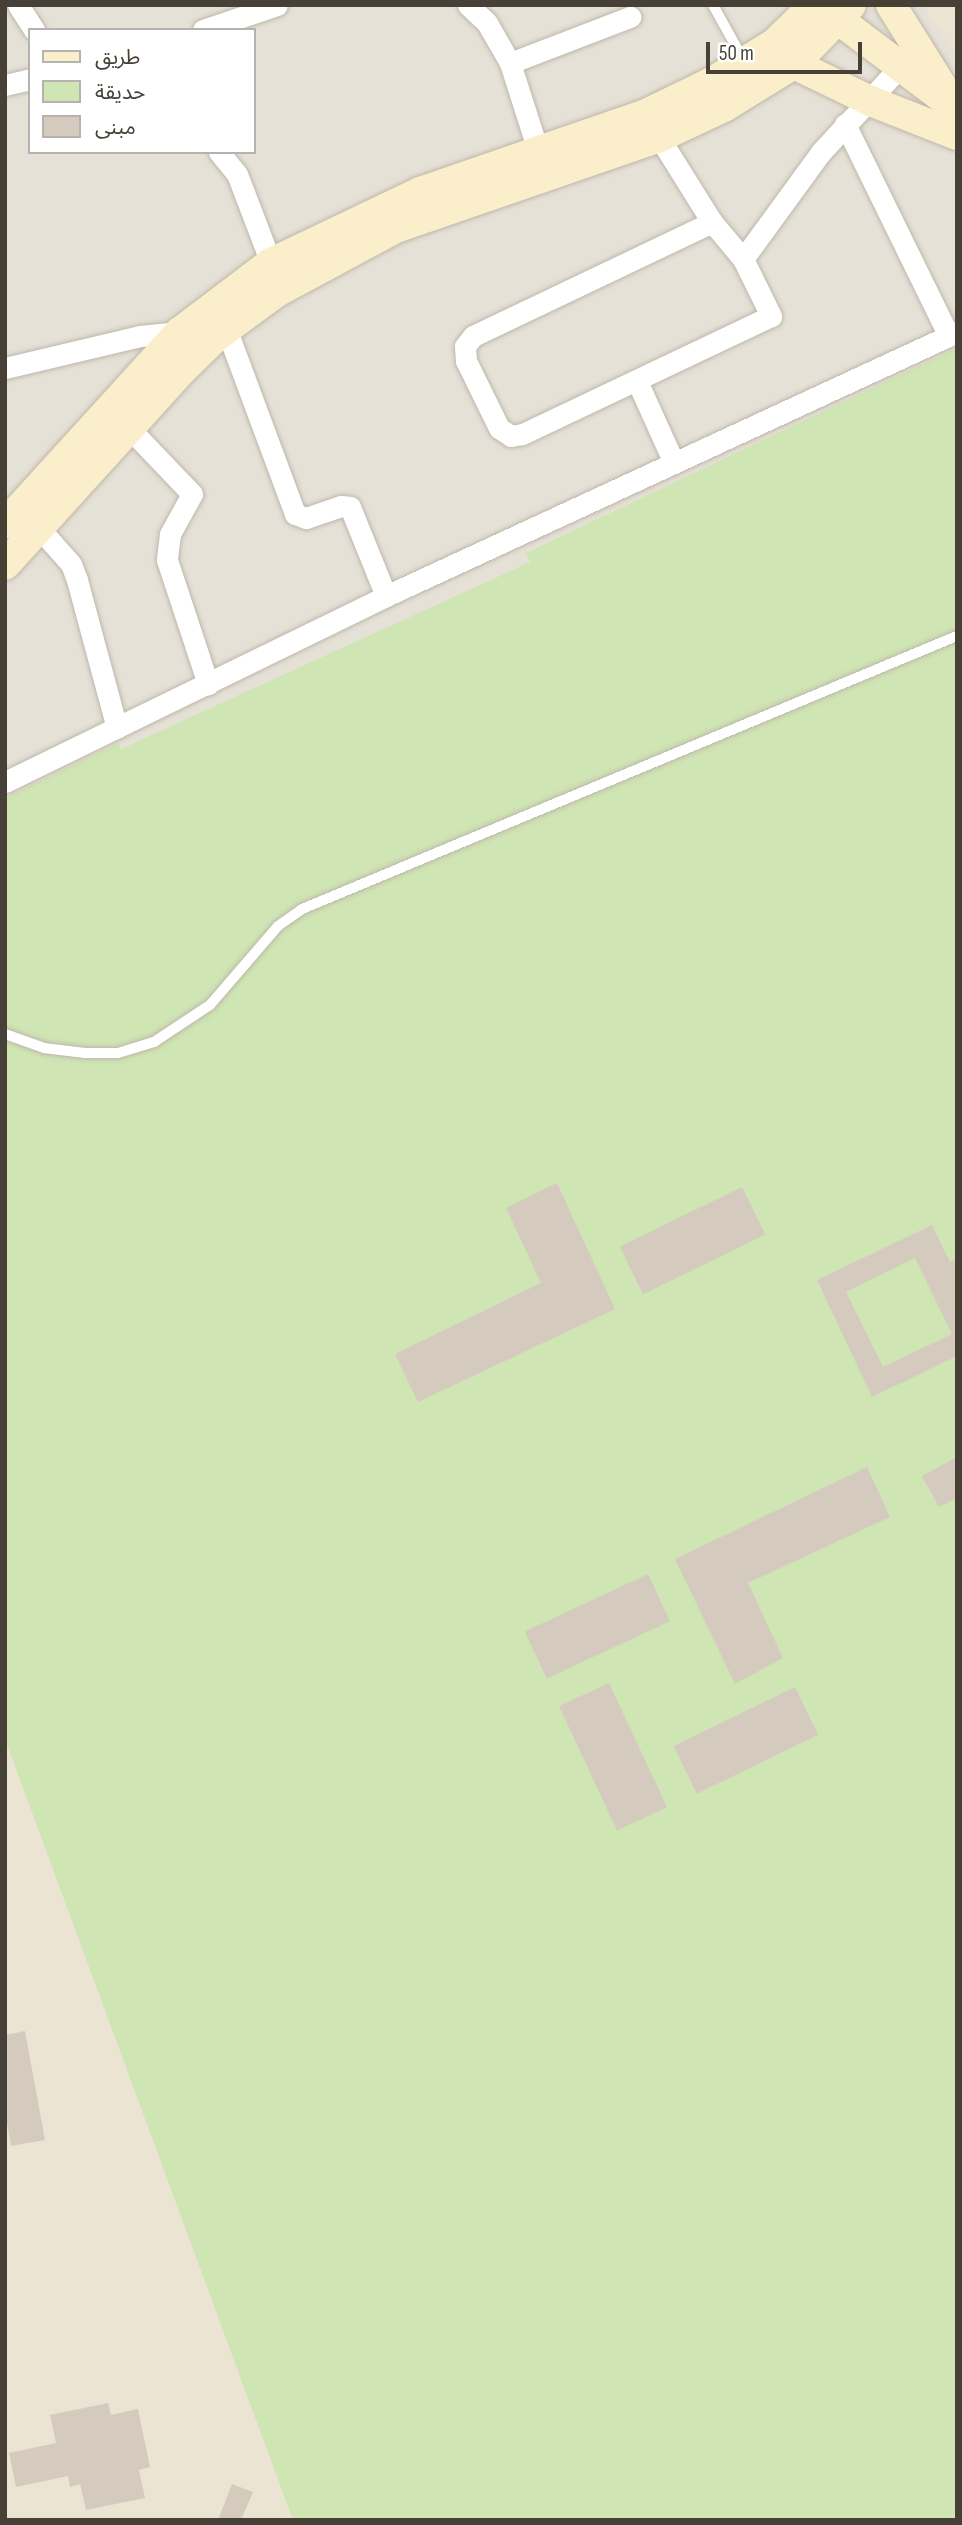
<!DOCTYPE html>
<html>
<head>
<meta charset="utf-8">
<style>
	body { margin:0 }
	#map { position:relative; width:962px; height:2525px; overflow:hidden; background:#f3efe8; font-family:"Sofia Sans Condensed","Noto Sans Arabic",sans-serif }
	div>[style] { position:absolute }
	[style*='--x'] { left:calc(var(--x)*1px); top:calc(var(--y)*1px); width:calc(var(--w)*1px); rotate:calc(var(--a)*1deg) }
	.residential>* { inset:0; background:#e6e1d6 }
	.education>* { inset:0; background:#ebe4d3 }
	.green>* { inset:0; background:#cfe5b3 }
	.building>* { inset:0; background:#d4cbbe; transform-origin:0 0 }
	.roads { filter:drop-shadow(0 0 2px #beb7ab) drop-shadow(0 0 2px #beb7ab) }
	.service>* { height:10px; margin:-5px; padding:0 5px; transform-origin:5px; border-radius:5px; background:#fff }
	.minor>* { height:21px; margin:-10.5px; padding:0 10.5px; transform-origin:10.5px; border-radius:10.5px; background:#fff }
	.secondary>* { height:30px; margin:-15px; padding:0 15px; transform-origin:15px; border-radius:15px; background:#fbeeca }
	span { translate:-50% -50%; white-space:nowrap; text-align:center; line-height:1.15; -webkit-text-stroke:5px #fff; paint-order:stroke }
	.frame { position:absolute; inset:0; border:7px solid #464037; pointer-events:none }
	.legend { position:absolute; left:28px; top:28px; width:228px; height:126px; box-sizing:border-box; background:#fff; border:2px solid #b5b3af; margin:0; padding:9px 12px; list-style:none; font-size:21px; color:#464037 }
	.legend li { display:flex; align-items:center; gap:14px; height:35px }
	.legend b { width:35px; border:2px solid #b5b3af }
	.scale { position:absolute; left:706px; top:42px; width:156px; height:32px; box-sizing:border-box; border:4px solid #464037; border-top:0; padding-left:9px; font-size:21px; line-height:24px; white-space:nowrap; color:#464037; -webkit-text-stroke:5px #fff; paint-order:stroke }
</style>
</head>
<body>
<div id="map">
	<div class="residential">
		<i style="clip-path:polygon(evenodd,5px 5px,957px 5px,957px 2520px,5px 2520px,5px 5px,30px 30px,254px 30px,254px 152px,30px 152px,30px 30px)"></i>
	</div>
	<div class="education">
		<i style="clip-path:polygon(927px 5px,957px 5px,957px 52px,928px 16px)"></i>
		<i style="clip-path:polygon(5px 1739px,293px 2520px,5px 2520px)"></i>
	</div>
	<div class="green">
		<i style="clip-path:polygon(957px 348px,957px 2520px,293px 2520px,5px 1739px,5px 798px,118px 743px,121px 749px,530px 562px,526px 553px)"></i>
	</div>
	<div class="building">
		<i style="clip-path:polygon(557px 1183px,615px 1309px,418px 1402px,395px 1354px,541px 1283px,506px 1208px)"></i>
		<i style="left:742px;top:1187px;width:53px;height:136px;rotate:64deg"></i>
		<i style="clip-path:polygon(evenodd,932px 1225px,950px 1262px,957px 1259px,957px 1356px,872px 1397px,817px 1280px,932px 1225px,915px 1258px,952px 1334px,883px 1367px,846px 1292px,915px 1258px)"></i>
		<i style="clip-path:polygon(957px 1457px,957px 1498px,939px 1507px,922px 1476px)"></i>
		<i style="clip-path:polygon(867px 1467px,890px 1517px,748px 1583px,783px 1658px,735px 1684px,675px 1559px)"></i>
		<i style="left:648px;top:1574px;width:52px;height:136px;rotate:65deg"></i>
		<i style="left:609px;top:1683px;width:137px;height:55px;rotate:65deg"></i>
		<i style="left:795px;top:1687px;width:53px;height:135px;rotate:64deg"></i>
		<i style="clip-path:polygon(25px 2031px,45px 2140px,11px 2146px,5px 2111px,5px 2035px)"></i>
		<i style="clip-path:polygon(108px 2403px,111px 2415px,138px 2409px,150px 2467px,139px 2470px,145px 2498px,86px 2510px,80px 2484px,70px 2487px,68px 2476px,16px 2487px,9px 2453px,56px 2443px,50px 2415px)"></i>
		<i style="clip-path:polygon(232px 2484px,253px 2492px,241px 2520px,218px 2520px)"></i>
	</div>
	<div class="roads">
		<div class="service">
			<i style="--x:713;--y:5;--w:64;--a:61"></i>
			<i style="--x:5;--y:1034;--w:41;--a:19.7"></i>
			<i style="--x:44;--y:1048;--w:41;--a:7"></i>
			<i style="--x:85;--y:1053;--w:33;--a:0"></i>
			<i style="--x:118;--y:1053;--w:38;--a:-17"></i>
			<i style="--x:154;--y:1042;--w:67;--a:-33.5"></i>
			<i style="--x:210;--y:1005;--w:104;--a:-49.3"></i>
			<i style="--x:278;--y:926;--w:29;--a:-35"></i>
			<i style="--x:302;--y:909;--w:710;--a:-22.63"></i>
		</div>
		<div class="minor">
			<i style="--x:18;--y:5;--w:30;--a:57"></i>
			<i style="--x:468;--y:5;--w:26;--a:43"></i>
			<i style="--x:487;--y:23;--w:46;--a:60.1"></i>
			<i style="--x:510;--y:63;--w:92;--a:72.3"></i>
			<i style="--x:203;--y:30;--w:78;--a:-18.7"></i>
			<i style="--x:510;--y:63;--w:129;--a:-21"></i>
			<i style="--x:5;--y:85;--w:26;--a:-13"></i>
			<i style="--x:845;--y:124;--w:236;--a:63.9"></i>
			<i style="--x:652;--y:126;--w:113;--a:58"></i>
			<i style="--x:712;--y:222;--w:48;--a:50"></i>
			<i style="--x:743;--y:259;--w:64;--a:63.8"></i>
			<i style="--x:771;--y:316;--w:276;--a:154.6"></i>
			<i style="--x:522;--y:434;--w:11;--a:170"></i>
			<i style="--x:511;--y:436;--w:14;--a:-146"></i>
			<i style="--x:499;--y:428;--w:75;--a:-116.2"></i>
			<i style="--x:466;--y:361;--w:15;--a:-94"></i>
			<i style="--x:465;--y:346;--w:13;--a:-51"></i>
			<i style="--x:473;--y:336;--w:265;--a:-25.5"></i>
			<i style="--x:219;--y:152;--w:28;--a:51"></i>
			<i style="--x:237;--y:174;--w:95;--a:69.1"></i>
			<i style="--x:743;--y:259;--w:132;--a:-53.9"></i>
			<i style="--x:821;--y:152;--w:128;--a:-47.2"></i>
			<i style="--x:5;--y:368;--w:139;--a:-13.3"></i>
			<i style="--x:140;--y:336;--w:40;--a:-5.7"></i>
			<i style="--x:180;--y:332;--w:50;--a:8"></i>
			<i style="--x:230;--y:339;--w:187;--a:69.6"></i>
			<i style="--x:295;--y:514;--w:12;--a:20"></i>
			<i style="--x:306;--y:518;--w:37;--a:-19"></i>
			<i style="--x:341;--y:506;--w:9;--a:6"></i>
			<i style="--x:350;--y:507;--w:96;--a:68"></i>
			<i style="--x:637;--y:381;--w:90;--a:65.7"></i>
			<i style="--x:129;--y:428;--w:91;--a:46.3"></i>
			<i style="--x:192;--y:494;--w:46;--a:118.8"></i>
			<i style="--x:170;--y:534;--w:26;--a:97"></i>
			<i style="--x:167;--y:560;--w:131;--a:71.7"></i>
			<i style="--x:39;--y:528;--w:48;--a:48.4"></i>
			<i style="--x:71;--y:564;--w:17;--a:69"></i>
			<i style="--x:77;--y:580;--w:153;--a:74.9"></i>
			<i style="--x:5;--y:782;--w:424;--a:-26"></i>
			<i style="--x:386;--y:596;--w:629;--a:-24.81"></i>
		</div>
		<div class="secondary">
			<i style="--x:891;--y:5;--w:94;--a:58"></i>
			<i style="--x:823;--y:8;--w:168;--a:37"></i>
			<i style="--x:782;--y:52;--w:17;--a:45"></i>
			<i style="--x:794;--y:64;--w:82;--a:25.9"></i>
			<i style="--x:868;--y:100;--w:96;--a:21.5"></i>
			<i style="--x:5;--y:524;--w:260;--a:-47.7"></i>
			<i style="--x:180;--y:332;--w:114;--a:-37.2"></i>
			<i style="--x:271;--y:263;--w:165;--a:-25.5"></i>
			<i style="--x:420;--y:192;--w:239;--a:-19"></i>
			<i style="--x:646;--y:114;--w:71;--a:-25.8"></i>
			<i style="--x:710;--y:83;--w:75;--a:-31.4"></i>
			<i style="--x:774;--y:44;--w:56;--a:-44.3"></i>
			<i style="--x:5;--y:565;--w:263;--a:-47.8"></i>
			<i style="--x:182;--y:370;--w:49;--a:-44.2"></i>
			<i style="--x:217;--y:336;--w:74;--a:-36.3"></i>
			<i style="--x:277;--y:292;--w:135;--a:-28.3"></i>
			<i style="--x:396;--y:228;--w:277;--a:-19"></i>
			<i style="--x:658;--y:138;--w:73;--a:-25.2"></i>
			<i style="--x:724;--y:107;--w:82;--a:-31.6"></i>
			<i style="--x:794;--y:64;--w:82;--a:-46"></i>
		</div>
	</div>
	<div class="frame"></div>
	<ul class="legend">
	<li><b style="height:9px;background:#fbeeca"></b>طريق</li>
	<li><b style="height:19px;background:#cfe5b3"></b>حديقة</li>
	<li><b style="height:19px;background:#d4cbbe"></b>مبنى</li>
	</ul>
	<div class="scale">50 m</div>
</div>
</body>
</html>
